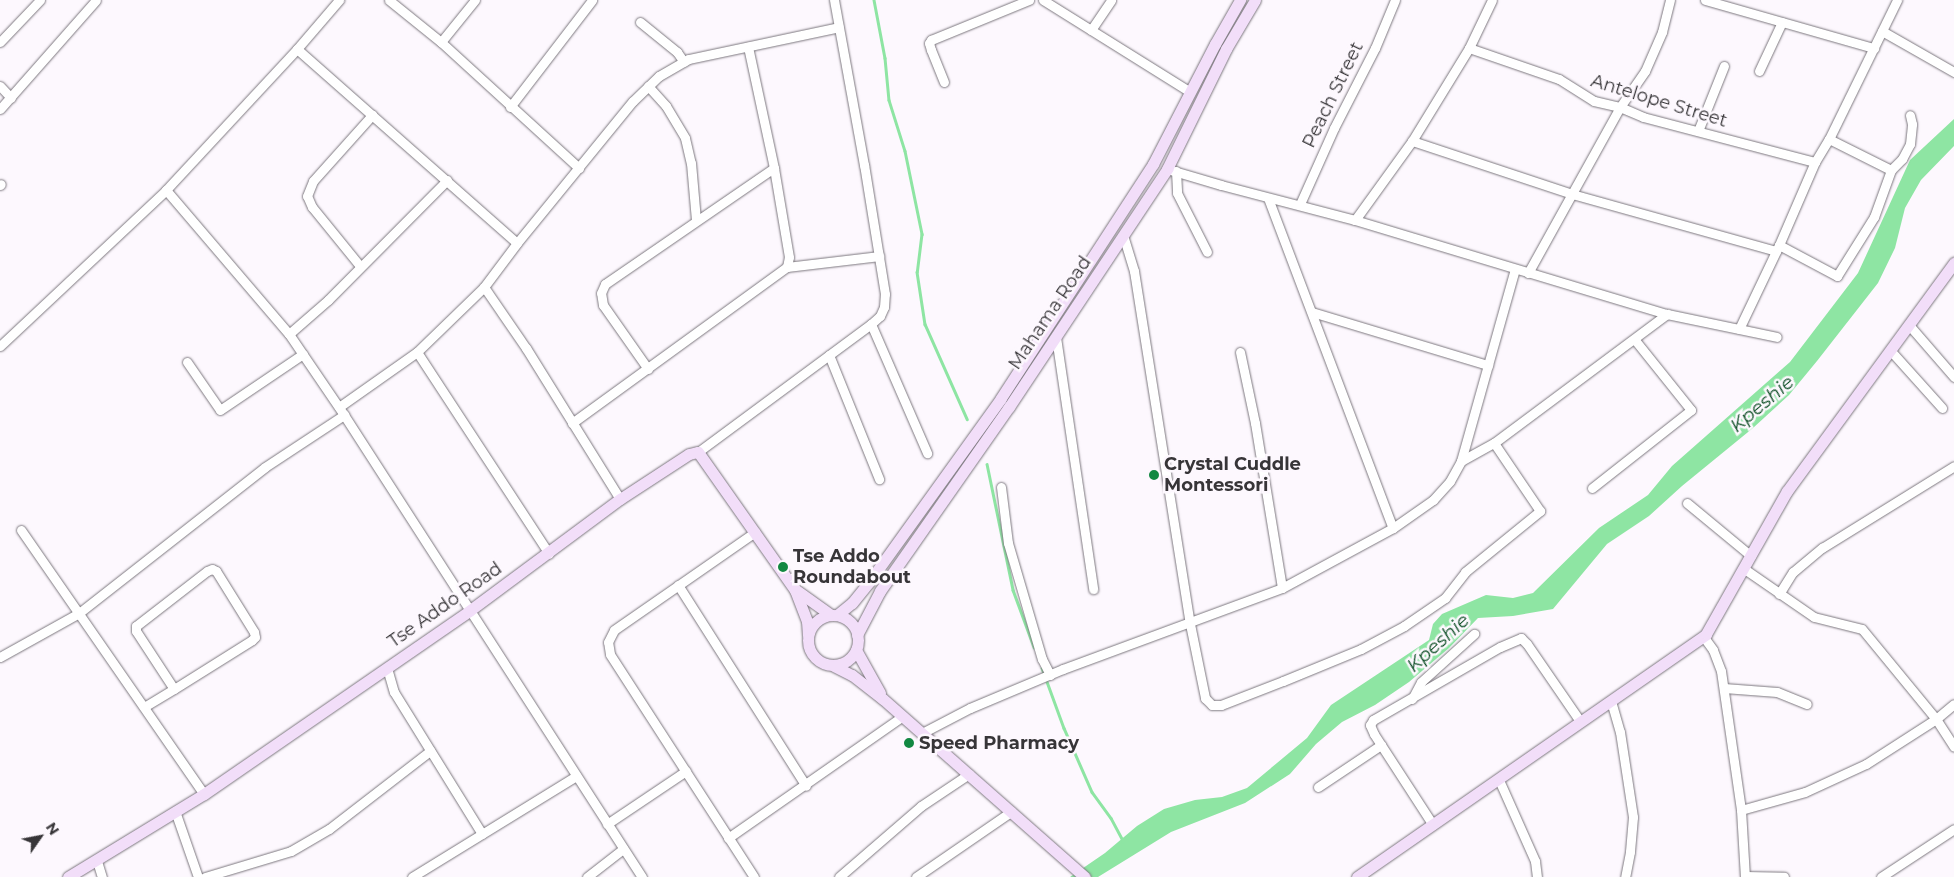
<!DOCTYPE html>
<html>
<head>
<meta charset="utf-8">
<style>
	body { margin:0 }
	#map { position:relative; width:1954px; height:877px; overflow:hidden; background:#fdf8fe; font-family:Montserrat,sans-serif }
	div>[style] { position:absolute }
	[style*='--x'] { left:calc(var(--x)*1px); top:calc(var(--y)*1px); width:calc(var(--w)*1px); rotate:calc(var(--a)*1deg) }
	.water>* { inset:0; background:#8ee5a3 }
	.stream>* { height:2.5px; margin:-1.25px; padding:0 1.25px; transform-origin:1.25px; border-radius:1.25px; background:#8ee5a3 }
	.roads { filter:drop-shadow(0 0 1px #7c777e) drop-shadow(0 0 1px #7c777e) }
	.street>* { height:9px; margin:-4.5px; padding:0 4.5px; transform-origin:4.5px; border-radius:4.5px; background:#fff }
	.secondary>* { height:11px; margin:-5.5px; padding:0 5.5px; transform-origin:5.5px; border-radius:5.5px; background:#f2def9 }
	.secondary>.ring { margin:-5.5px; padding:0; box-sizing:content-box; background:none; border:11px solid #f2def9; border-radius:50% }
	.dots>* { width:14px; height:14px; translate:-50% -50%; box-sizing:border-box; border:2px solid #fdf8fe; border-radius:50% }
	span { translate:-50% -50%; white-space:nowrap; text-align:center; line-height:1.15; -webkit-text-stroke:5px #fdf8fe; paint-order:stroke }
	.street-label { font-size:18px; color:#373538 }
	.poi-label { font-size:18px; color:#373538; font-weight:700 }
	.left { translate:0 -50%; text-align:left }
	.water-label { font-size:19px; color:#0d4e25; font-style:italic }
	.north { position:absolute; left:15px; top:812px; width:50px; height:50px; -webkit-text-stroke:4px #fdf8fe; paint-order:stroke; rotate:57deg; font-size:14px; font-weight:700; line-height:20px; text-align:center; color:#373538 }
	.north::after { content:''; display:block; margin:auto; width:18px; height:22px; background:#373538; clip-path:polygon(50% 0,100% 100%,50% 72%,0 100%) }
</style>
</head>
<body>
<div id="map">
	<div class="water">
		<i style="clip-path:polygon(1954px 119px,1954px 146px,1921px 180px,1905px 208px,1895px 248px,1878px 283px,1817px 361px,1789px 395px,1753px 428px,1682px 486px,1649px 516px,1607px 544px,1553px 609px,1513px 616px,1478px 618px,1449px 648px,1409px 682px,1375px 705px,1342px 722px,1316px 744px,1290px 774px,1245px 803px,1171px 832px,1098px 877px,1070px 877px,1105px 853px,1137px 826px,1164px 809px,1195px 800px,1222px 797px,1247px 788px,1307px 738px,1331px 705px,1429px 640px,1433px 624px,1442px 614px,1486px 595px,1513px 598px,1533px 593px,1599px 528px,1648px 495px,1672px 466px,1790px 362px,1858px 273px,1910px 160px)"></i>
	</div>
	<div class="stream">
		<i style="--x:874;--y:0;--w:59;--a:79.3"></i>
		<i style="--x:885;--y:58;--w:42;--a:84.6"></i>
		<i style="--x:889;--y:100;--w:53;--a:72.6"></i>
		<i style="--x:905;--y:151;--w:85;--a:78.4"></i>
		<i style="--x:922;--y:234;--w:38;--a:97"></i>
		<i style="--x:917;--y:272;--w:53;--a:81.3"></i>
		<i style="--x:925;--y:324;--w:104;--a:66.1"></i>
		<i style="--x:987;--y:464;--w:129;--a:78.3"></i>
		<i style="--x:1013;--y:590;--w:61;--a:69.8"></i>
		<i style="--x:1042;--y:668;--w:64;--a:69.9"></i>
		<i style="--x:1064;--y:728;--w:70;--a:66.4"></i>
		<i style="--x:1092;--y:792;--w:32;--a:54"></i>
		<i style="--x:1111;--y:818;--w:26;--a:62"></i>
	</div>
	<div class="roads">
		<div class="street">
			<i style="--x:389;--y:0;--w:67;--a:38.9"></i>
			<i style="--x:441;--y:42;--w:187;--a:42.4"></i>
			<i style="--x:1043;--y:0;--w:173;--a:32"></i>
			<i style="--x:1705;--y:0;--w:176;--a:15.9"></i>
			<i style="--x:640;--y:22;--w:48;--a:39"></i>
			<i style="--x:677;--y:52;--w:12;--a:55"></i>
			<i style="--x:1091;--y:30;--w:36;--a:-56"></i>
			<i style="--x:1882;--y:31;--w:83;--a:29.7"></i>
			<i style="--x:0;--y:42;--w:58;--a:-46.4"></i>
			<i style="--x:441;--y:42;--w:54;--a:-51"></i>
			<i style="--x:1469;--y:48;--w:95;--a:19"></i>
			<i style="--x:1559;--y:79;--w:41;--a:32.2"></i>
			<i style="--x:1594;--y:101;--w:27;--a:13"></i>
			<i style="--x:1620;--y:107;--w:25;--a:23"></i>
			<i style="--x:1643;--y:117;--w:178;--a:14.7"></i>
			<i style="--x:297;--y:49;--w:293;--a:41.4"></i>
			<i style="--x:1759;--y:71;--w:54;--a:-64.9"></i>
			<i style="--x:944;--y:82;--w:35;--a:-112"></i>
			<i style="--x:931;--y:50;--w:7;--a:-106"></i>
			<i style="--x:929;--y:43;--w:4;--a:-56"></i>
			<i style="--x:931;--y:40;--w:106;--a:-22.2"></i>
			<i style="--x:0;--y:86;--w:16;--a:47"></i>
			<i style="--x:648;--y:86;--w:27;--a:48"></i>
			<i style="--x:666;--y:106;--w:37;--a:59"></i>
			<i style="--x:685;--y:138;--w:26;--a:77"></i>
			<i style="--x:691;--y:163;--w:57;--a:85"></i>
			<i style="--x:510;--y:107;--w:135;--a:-52.5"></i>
			<i style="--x:0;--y:109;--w:145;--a:-48.6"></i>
			<i style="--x:1698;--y:131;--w:70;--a:-68.2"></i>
			<i style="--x:1829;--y:139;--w:69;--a:26.6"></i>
			<i style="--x:1412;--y:141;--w:169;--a:18.3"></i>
			<i style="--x:1572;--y:194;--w:212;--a:15.6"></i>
			<i style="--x:1167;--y:169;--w:56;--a:16.5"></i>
			<i style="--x:1221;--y:185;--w:138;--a:14.6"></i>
			<i style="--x:1355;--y:220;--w:326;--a:16.8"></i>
			<i style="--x:1667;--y:314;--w:112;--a:11.8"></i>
			<i style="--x:1176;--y:171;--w:22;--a:87"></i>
			<i style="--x:1177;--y:193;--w:66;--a:63"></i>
			<i style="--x:0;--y:185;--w:1;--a:-45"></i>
			<i style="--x:166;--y:190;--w:189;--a:49.5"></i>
			<i style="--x:289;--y:334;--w:98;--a:55.8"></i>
			<i style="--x:344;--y:415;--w:550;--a:57.18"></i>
			<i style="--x:1268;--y:198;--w:353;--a:69.3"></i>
			<i style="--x:1300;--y:204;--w:83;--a:-65.9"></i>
			<i style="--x:1334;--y:128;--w:90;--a:-62.9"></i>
			<i style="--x:1375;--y:48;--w:52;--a:-67.4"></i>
			<i style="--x:1355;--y:220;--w:97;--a:-54.2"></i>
			<i style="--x:1412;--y:141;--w:109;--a:-58.5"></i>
			<i style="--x:1469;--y:48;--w:53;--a:-64.4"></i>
			<i style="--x:1123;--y:235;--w:38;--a:73"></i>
			<i style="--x:1134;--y:271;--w:357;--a:81"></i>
			<i style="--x:1190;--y:624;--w:76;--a:78.5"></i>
			<i style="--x:1205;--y:698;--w:10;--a:45"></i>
			<i style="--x:1212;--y:705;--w:9;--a:0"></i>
			<i style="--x:1221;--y:705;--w:66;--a:-21.2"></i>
			<i style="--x:1283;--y:681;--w:84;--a:-22.3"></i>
			<i style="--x:1361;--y:649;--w:49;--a:-28.1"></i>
			<i style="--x:1404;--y:626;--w:50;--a:-34.3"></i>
			<i style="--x:1445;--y:598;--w:33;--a:-52"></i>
			<i style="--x:1465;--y:572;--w:97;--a:-39.1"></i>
			<i style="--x:1540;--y:511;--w:82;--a:-124.1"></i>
			<i style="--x:1779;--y:245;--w:66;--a:28.1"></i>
			<i style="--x:1837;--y:276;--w:70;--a:-57.9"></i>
			<i style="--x:1874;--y:217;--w:50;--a:-70.1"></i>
			<i style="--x:1891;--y:170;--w:16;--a:-45"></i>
			<i style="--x:1902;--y:159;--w:17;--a:-62"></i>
			<i style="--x:1910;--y:144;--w:20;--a:-84"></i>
			<i style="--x:1912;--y:124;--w:9;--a:-103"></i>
			<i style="--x:360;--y:266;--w:76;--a:-129.1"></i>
			<i style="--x:312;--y:207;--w:12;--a:-114"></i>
			<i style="--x:307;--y:196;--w:16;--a:-68"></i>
			<i style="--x:313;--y:181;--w:89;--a:-48.2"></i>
			<i style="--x:787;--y:267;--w:93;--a:-6.8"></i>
			<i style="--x:1528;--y:273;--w:190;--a:-61"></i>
			<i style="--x:1620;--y:107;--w:44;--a:-55.2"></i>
			<i style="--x:1645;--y:71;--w:43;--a:-66.4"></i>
			<i style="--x:1662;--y:32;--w:33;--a:-76"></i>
			<i style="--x:484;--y:287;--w:74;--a:55.5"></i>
			<i style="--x:526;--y:348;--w:178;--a:58.1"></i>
			<i style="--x:1312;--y:312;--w:184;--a:16.8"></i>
			<i style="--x:871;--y:324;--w:141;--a:66.5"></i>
			<i style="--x:1909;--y:325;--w:69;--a:49.1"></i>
			<i style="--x:1739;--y:329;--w:93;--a:-64.5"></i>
			<i style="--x:1779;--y:245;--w:90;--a:-66.6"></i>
			<i style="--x:1815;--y:162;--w:27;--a:-59"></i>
			<i style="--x:1829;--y:139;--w:155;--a:-63.9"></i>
			<i style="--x:289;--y:334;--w:52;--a:-41.1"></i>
			<i style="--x:328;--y:300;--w:169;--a:-45.2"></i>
			<i style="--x:1056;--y:337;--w:255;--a:81.6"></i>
			<i style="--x:0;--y:346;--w:228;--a:-43.2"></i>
			<i style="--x:166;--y:190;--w:192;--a:-47.1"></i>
			<i style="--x:297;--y:49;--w:65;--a:-49.4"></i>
			<i style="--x:1890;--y:350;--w:78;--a:48.1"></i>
			<i style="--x:417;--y:352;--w:241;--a:56.8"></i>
			<i style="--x:1240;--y:352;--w:73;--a:78.1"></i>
			<i style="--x:1255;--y:423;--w:167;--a:80.7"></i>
			<i style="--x:829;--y:355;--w:134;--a:68"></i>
			<i style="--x:187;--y:362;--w:58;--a:55.5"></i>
			<i style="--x:220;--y:410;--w:100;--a:-34"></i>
			<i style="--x:648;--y:369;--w:78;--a:-125.1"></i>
			<i style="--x:603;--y:305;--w:12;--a:-99"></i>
			<i style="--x:601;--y:293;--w:10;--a:-66"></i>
			<i style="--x:605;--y:284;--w:205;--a:-34.5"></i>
			<i style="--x:339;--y:407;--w:95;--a:-35.2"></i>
			<i style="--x:417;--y:352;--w:93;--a:-44.1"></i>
			<i style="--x:484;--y:287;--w:55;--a:-53.1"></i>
			<i style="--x:517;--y:243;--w:183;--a:-50.8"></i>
			<i style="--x:633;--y:101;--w:36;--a:-44"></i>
			<i style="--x:659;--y:76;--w:34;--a:-30"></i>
			<i style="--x:689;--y:59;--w:153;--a:-12"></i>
			<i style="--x:572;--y:423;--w:266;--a:-36"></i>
			<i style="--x:787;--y:267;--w:10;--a:-79"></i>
			<i style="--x:789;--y:257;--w:90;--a:-99.6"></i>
			<i style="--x:774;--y:168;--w:124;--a:-102.1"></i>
			<i style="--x:698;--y:452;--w:215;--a:-36.5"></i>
			<i style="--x:871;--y:324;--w:12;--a:-42"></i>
			<i style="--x:880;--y:316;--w:10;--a:-66"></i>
			<i style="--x:884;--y:307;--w:13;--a:-86"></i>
			<i style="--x:885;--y:294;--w:131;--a:-99.2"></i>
			<i style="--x:864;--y:165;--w:168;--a:-100.3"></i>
			<i style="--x:1461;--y:461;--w:199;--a:-74.3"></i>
			<i style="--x:1001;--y:487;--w:56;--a:82.9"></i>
			<i style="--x:1008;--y:543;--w:121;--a:73.7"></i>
			<i style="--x:1042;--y:659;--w:18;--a:63"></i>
			<i style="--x:1592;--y:488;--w:126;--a:-38.2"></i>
			<i style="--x:1691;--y:410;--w:90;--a:-128.7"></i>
			<i style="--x:1687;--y:503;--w:83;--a:39.6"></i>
			<i style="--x:21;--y:530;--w:321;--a:55.3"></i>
			<i style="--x:1743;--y:568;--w:86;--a:34.6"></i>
			<i style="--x:1814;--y:617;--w:49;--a:14"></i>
			<i style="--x:1862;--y:629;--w:117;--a:50.6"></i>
			<i style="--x:1936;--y:719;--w:33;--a:57"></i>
			<i style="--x:678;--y:585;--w:238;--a:57.5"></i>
			<i style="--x:1779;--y:594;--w:26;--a:-58"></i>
			<i style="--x:1793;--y:572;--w:38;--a:-40"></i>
			<i style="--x:1822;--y:548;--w:155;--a:-31.8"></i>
			<i style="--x:1703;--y:636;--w:17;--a:54"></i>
			<i style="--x:1713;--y:650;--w:22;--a:69"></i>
			<i style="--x:1721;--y:671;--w:140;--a:81.8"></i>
			<i style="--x:1741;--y:810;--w:67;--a:86.6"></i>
			<i style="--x:0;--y:657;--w:90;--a:-29.1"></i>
			<i style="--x:79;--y:613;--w:236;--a:-38.1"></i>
			<i style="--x:265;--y:467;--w:95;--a:-33.4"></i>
			<i style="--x:387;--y:668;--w:25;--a:74"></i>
			<i style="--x:394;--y:692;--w:167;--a:58.2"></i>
			<i style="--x:1724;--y:688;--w:53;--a:4.3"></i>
			<i style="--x:1777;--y:692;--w:32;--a:22"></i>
			<i style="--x:1412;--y:699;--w:19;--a:-62"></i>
			<i style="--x:1421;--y:682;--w:72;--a:-42.2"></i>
			<i style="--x:1611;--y:701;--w:32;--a:74"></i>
			<i style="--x:1620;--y:732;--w:86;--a:81.3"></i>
			<i style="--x:1633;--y:817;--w:35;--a:95"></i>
			<i style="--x:1630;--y:852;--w:25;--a:101"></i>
			<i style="--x:144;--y:707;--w:35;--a:-31"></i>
			<i style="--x:174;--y:689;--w:92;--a:-32.1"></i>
			<i style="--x:252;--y:640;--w:4;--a:-45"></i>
			<i style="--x:255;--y:637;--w:5;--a:-101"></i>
			<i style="--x:254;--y:632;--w:72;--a:-121.9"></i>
			<i style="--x:216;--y:571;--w:4;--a:-153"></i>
			<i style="--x:212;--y:569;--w:5;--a:158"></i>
			<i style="--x:207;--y:571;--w:90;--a:142.2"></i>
			<i style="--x:136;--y:626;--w:5;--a:90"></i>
			<i style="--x:136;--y:631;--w:69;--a:56.8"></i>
			<i style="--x:922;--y:733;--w:54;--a:-27.5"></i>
			<i style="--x:970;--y:708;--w:101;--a:-22.8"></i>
			<i style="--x:1063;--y:669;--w:233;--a:-20.3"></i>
			<i style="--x:1282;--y:588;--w:126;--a:-28.4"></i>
			<i style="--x:1393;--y:528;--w:49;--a:-35"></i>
			<i style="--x:1433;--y:500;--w:25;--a:-48"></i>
			<i style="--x:1450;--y:481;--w:23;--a:-61"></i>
			<i style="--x:1461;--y:461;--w:38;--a:-29"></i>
			<i style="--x:1494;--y:443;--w:216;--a:-36.7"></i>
			<i style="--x:1499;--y:780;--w:89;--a:66"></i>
			<i style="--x:1535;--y:861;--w:16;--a:83"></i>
			<i style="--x:1318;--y:787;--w:76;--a:-33.7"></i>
			<i style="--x:1741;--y:810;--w:66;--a:-15.7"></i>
			<i style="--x:1805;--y:792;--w:67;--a:-24.7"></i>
			<i style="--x:1866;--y:764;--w:83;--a:-32.7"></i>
			<i style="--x:1936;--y:719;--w:23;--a:-40"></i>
			<i style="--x:175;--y:811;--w:70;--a:70.8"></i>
			<i style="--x:607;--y:824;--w:95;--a:-33.9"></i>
			<i style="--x:1433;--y:825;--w:108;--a:-123"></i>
			<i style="--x:1374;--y:734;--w:10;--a:-114"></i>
			<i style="--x:1370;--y:725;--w:6;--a:-59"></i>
			<i style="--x:1373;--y:720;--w:146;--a:-29.9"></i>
			<i style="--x:1500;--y:647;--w:23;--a:-23"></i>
			<i style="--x:1521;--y:638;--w:8;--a:45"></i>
			<i style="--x:1527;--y:644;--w:93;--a:55.5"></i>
			<i style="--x:728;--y:838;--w:213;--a:-34.9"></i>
			<i style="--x:97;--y:861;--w:17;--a:73"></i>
			<i style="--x:1745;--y:876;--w:39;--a:1"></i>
			<i style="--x:205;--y:877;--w:90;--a:-16.8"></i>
			<i style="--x:291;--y:851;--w:44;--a:-30.1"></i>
			<i style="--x:329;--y:829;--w:128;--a:-37.7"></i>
			<i style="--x:412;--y:877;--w:193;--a:-31.6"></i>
			<i style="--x:587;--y:877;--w:46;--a:-37.9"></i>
			<i style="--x:754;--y:877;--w:265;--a:-122.9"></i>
			<i style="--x:610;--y:654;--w:12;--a:-99"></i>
			<i style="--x:608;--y:642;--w:13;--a:-63"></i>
			<i style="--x:614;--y:630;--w:172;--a:-34.8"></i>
			<i style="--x:839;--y:877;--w:108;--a:-40.9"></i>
			<i style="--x:921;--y:806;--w:58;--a:-33.7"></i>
			<i style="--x:916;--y:877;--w:116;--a:-34.5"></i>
			<i style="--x:1881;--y:877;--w:87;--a:-33.3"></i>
		</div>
		<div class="secondary">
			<i style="--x:796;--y:590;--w:43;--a:35.5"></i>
			<i class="ring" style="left:808px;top:615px;width:39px;height:39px"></i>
			<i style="--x:837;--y:615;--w:19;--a:-39"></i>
			<i style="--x:852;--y:603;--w:27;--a:-51"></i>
			<i style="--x:869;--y:582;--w:226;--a:-54.3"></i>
			<i style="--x:1001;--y:398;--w:279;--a:-57"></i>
			<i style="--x:1153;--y:164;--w:135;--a:-62.7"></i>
			<i style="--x:1215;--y:44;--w:51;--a:-60.4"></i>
			<i style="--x:857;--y:635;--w:50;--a:-62.4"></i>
			<i style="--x:880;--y:591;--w:225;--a:-55"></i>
			<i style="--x:1009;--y:407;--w:286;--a:-56.4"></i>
			<i style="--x:1167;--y:169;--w:134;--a:-63.8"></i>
			<i style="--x:1226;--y:49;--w:57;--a:-59.4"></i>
			<i style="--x:856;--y:650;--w:49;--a:60.8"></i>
			<i style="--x:834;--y:666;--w:20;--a:27"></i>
			<i style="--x:852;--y:675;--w:39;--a:38"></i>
			<i style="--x:883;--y:699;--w:269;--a:41.4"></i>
			<i style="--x:68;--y:877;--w:159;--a:-31.4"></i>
			<i style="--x:204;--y:794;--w:322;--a:-34.6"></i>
			<i style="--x:469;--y:611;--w:188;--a:-36.6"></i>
			<i style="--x:620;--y:499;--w:82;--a:-33.1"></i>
			<i style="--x:689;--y:454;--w:9;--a:-13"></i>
			<i style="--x:698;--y:452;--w:169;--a:54.9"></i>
			<i style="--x:795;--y:590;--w:33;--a:69"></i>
			<i style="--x:807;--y:621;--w:14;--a:86"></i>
			<i style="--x:1357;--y:877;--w:425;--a:-34.8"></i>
			<i style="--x:1706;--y:634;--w:164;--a:-60.5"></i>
			<i style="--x:1787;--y:491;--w:283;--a:-53.8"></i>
		</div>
	</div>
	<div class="dots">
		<i style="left:1154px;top:475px;background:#128842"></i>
		<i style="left:783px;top:567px;background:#128842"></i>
		<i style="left:909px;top:743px;background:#128842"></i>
	</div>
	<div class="street-label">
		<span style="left:1333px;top:95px;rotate:-64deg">Peach Street</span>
		<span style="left:1659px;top:101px;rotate:17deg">Antelope Street</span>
		<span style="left:1050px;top:313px;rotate:-56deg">Mahama Road</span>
		<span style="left:445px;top:605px;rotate:-35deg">Tse Addo Road</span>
	</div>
	<div class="poi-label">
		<span class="left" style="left:1164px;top:475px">Crystal Cuddle<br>Montessori</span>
		<span class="left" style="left:793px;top:567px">Tse Addo<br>Roundabout</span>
		<span class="left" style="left:919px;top:743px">Speed Pharmacy</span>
	</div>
	<div class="water-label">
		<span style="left:1762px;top:404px;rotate:-40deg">Kpeshie</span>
		<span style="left:1438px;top:643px;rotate:-42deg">Kpeshie</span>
	</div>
	<div class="north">N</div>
</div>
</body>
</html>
